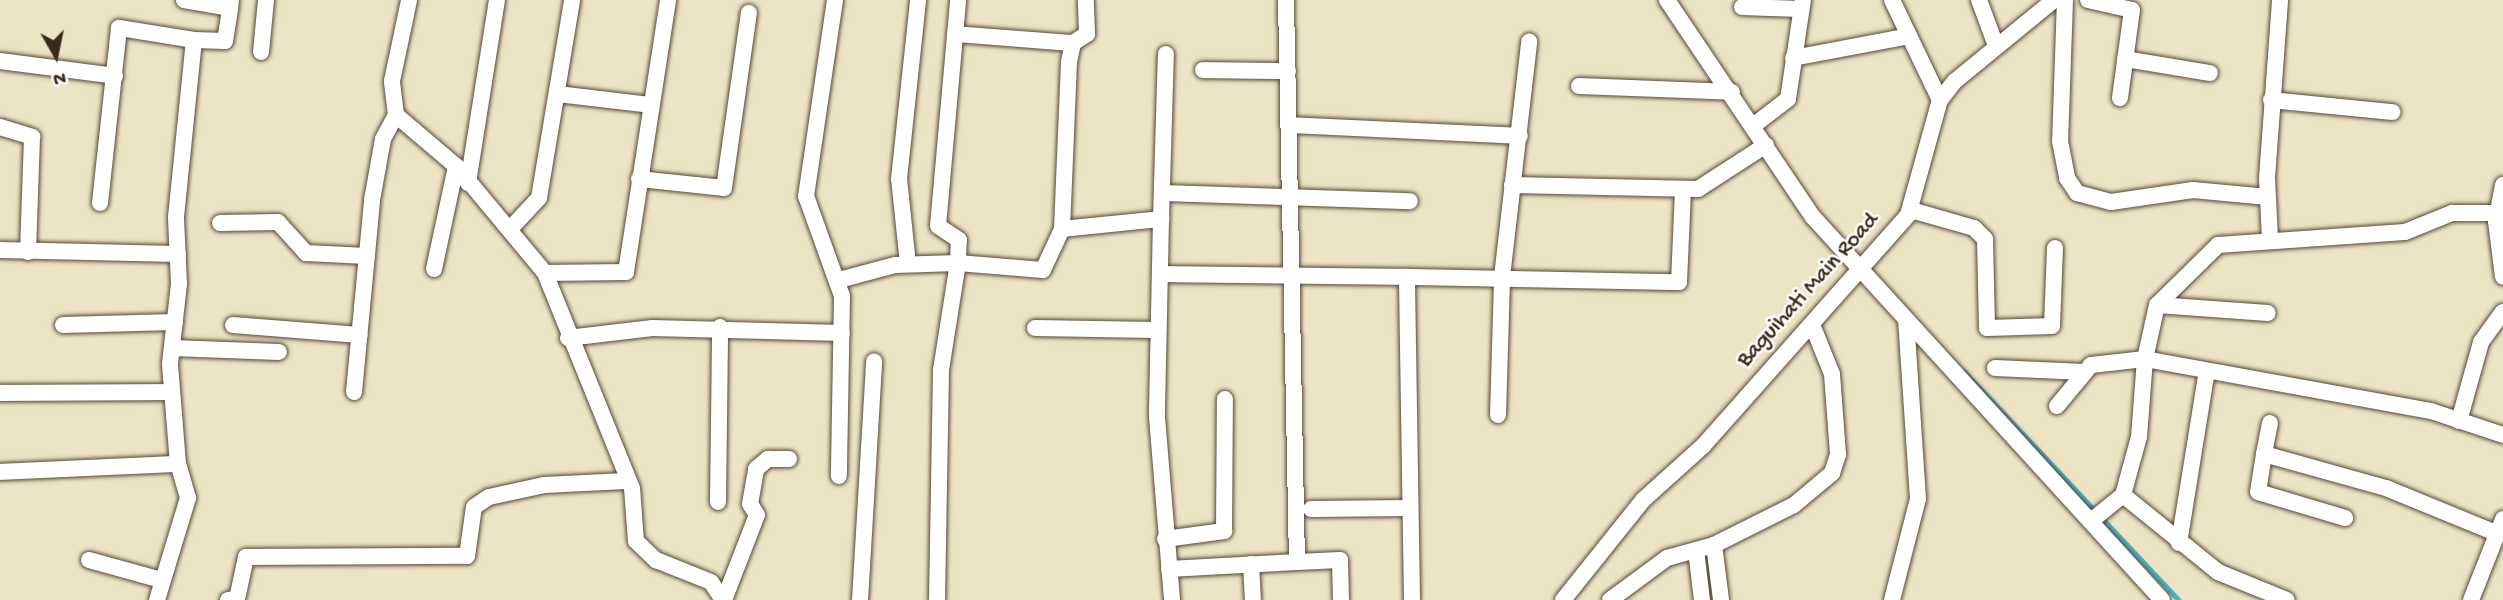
<!DOCTYPE html>
<html>
<head>
<meta charset="utf-8">
<style>
	body { margin:0 }
	#map { position:relative; width:2503px; height:600px; overflow:hidden; background:#ede4c5; font-family:"Gochi Hand",sans-serif }
	div>[style] { position:absolute }
	[style*='--x'] { left:calc(var(--x)*1px); top:calc(var(--y)*1px); width:calc(var(--w)*1px); rotate:calc(var(--a)*1deg) }
	.stream>* { height:4.5px; margin:-2.25px; padding:0 2.25px; transform-origin:2.25px; border-radius:2.25px; background:#4ab4c8 }
	.roads { filter:drop-shadow(0 0 2px #564637) drop-shadow(0 0 2px #564637) }
	.minor>* { height:16px; margin:-8px; padding:0 8px; transform-origin:8px; border-radius:8px; background:#fff }
	span { translate:-50% -50%; white-space:nowrap; text-align:center; line-height:1.15; -webkit-text-stroke:5px #fdfcf7; paint-order:stroke }
	.street-label { font-size:23px; color:#3b2a1e }
	.north { position:absolute; left:21px; top:21px; width:70px; height:70px; -webkit-text-stroke:5px #fdfcf7; paint-order:stroke; rotate:171deg; font-size:19px; font-weight:700; line-height:28px; text-align:center; color:#3b2a1e }
	.north::after { content:''; display:block; margin:auto; width:24px; height:32px; background:#3b2a1e; clip-path:polygon(50% 0,100% 100%,50% 72%,0 100%) }
</style>
</head>
<body>
<div id="map">
	<div class="stream">
		<i style="--x:1964;--y:371;--w:314;--a:46.8"></i>
	</div>
	<div class="roads">
		<div class="minor">
			<i style="--x:184;--y:0;--w:47;--a:9.9"></i>
			<i style="--x:230;--y:8;--w:8;--a:-83"></i>
			<i style="--x:835;--y:0;--w:198;--a:98.4"></i>
			<i style="--x:806;--y:196;--w:106;--a:70.2"></i>
			<i style="--x:842;--y:296;--w:180;--a:91"></i>
			<i style="--x:1286;--y:0;--w:562;--a:88.88"></i>
			<i style="--x:1297;--y:562;--w:43;--a:-2.7"></i>
			<i style="--x:1340;--y:560;--w:40;--a:88.6"></i>
			<i style="--x:1667;--y:0;--w:262;--a:56.1"></i>
			<i style="--x:1813;--y:217;--w:518;--a:47.66"></i>
			<i style="--x:1892;--y:0;--w:111;--a:64.4"></i>
			<i style="--x:1979;--y:0;--w:46;--a:69.6"></i>
			<i style="--x:2065;--y:0;--w:141;--a:92"></i>
			<i style="--x:2060;--y:141;--w:38;--a:79"></i>
			<i style="--x:2067;--y:178;--w:18;--a:56"></i>
			<i style="--x:2077;--y:193;--w:35;--a:15"></i>
			<i style="--x:2111;--y:202;--w:83;--a:-8.3"></i>
			<i style="--x:2193;--y:190;--w:75;--a:5.3"></i>
			<i style="--x:2088;--y:0;--w:45;--a:12.8"></i>
			<i style="--x:2132;--y:10;--w:89;--a:97.8"></i>
			<i style="--x:1742;--y:7;--w:58;--a:2"></i>
			<i style="--x:955;--y:34;--w:118;--a:4.4"></i>
			<i style="--x:194;--y:40;--w:31;--a:2"></i>
			<i style="--x:225;--y:41;--w:33;--a:-81"></i>
			<i style="--x:261;--y:52;--w:52;--a:-84.5"></i>
			<i style="--x:1793;--y:58;--w:118;--a:-10.7"></i>
			<i style="--x:2125;--y:59;--w:86;--a:9.4"></i>
			<i style="--x:0;--y:61;--w:116;--a:7.4"></i>
			<i style="--x:1203;--y:70;--w:85;--a:0.7"></i>
			<i style="--x:1579;--y:86;--w:153;--a:2.2"></i>
			<i style="--x:557;--y:94;--w:94;--a:6.7"></i>
			<i style="--x:2271;--y:100;--w:122;--a:5.7"></i>
			<i style="--x:396;--y:115;--w:79;--a:40.4"></i>
			<i style="--x:456;--y:166;--w:139;--a:50.2"></i>
			<i style="--x:545;--y:273;--w:232;--a:68"></i>
			<i style="--x:632;--y:488;--w:53;--a:85.7"></i>
			<i style="--x:636;--y:541;--w:28;--a:44"></i>
			<i style="--x:656;--y:560;--w:59;--a:21.8"></i>
			<i style="--x:711;--y:582;--w:22;--a:56"></i>
			<i style="--x:1289;--y:125;--w:231;--a:2.7"></i>
			<i style="--x:1753;--y:126;--w:44;--a:-37.6"></i>
			<i style="--x:1788;--y:99;--w:100;--a:-81.4"></i>
			<i style="--x:0;--y:127;--w:34;--a:17"></i>
			<i style="--x:32;--y:137;--w:115;--a:92"></i>
			<i style="--x:639;--y:179;--w:85;--a:6"></i>
			<i style="--x:724;--y:188;--w:177;--a:-81.9"></i>
			<i style="--x:468;--y:183;--w:185;--a:-81"></i>
			<i style="--x:1512;--y:185;--w:186;--a:1.2"></i>
			<i style="--x:1698;--y:189;--w:81;--a:-32.9"></i>
			<i style="--x:2503;--y:185;--w:37;--a:101"></i>
			<i style="--x:2496;--y:221;--w:56;--a:82.9"></i>
			<i style="--x:1165;--y:193;--w:245;--a:1.9"></i>
			<i style="--x:1911;--y:210;--w:66;--a:15.9"></i>
			<i style="--x:1974;--y:228;--w:16;--a:45"></i>
			<i style="--x:1985;--y:239;--w:89;--a:88.7"></i>
			<i style="--x:1987;--y:328;--w:65;--a:-1.8"></i>
			<i style="--x:2052;--y:326;--w:78;--a:-87.8"></i>
			<i style="--x:1161;--y:219;--w:165;--a:-88.3"></i>
			<i style="--x:220;--y:223;--w:58;--a:-1"></i>
			<i style="--x:278;--y:222;--w:42;--a:47.9"></i>
			<i style="--x:306;--y:253;--w:61;--a:2.8"></i>
			<i style="--x:510;--y:229;--w:42;--a:-46.9"></i>
			<i style="--x:539;--y:198;--w:201;--a:-80.5"></i>
			<i style="--x:1062;--y:229;--w:167;--a:-87.6"></i>
			<i style="--x:1069;--y:62;--w:19;--a:-78"></i>
			<i style="--x:1073;--y:43;--w:17;--a:-33"></i>
			<i style="--x:1087;--y:34;--w:34;--a:-92"></i>
			<i style="--x:2270;--y:239;--w:61;--a:-92.8"></i>
			<i style="--x:2267;--y:178;--w:178;--a:-85.8"></i>
			<i style="--x:0;--y:250;--w:178;--a:1.3"></i>
			<i style="--x:908;--y:264;--w:85;--a:-96"></i>
			<i style="--x:899;--y:179;--w:180;--a:-83.9"></i>
			<i style="--x:434;--y:269;--w:105;--a:-77.9"></i>
			<i style="--x:545;--y:273;--w:81;--a:-0.7"></i>
			<i style="--x:626;--y:272;--w:275;--a:-81.2"></i>
			<i style="--x:1160;--y:274;--w:247;--a:0.7"></i>
			<i style="--x:839;--y:280;--w:58;--a:-15"></i>
			<i style="--x:895;--y:265;--w:63;--a:-1.8"></i>
			<i style="--x:958;--y:263;--w:23;--a:-88"></i>
			<i style="--x:959;--y:240;--w:25;--a:-146"></i>
			<i style="--x:938;--y:226;--w:227;--a:-84.9"></i>
			<i style="--x:2157;--y:305;--w:111;--a:4.1"></i>
			<i style="--x:63;--y:325;--w:112;--a:-1.5"></i>
			<i style="--x:233;--y:325;--w:127;--a:4.5"></i>
			<i style="--x:1035;--y:328;--w:122;--a:0.9"></i>
			<i style="--x:568;--y:338;--w:85;--a:-6.8"></i>
			<i style="--x:652;--y:328;--w:190;--a:1.5"></i>
			<i style="--x:172;--y:348;--w:107;--a:2.1"></i>
			<i style="--x:1995;--y:368;--w:89;--a:2.6"></i>
			<i style="--x:354;--y:392;--w:193;--a:-84.6"></i>
			<i style="--x:372;--y:200;--w:62;--a:-79.8"></i>
			<i style="--x:383;--y:139;--w:27;--a:-62"></i>
			<i style="--x:396;--y:115;--w:34;--a:-97"></i>
			<i style="--x:392;--y:81;--w:83;--a:-78.1"></i>
			<i style="--x:0;--y:393;--w:172;--a:-0.3"></i>
			<i style="--x:2057;--y:406;--w:53;--a:-50.3"></i>
			<i style="--x:2091;--y:365;--w:54;--a:-6.3"></i>
			<i style="--x:2145;--y:359;--w:55;--a:-77.5"></i>
			<i style="--x:2157;--y:305;--w:86;--a:-44.5"></i>
			<i style="--x:2218;--y:245;--w:187;--a:-4"></i>
			<i style="--x:2405;--y:232;--w:51;--a:-22"></i>
			<i style="--x:2452;--y:213;--w:46;--a:0"></i>
			<i style="--x:1498;--y:415;--w:138;--a:-88.3"></i>
			<i style="--x:1502;--y:277;--w:237;--a:-83.4"></i>
			<i style="--x:2459;--y:421;--w:82;--a:-74.4"></i>
			<i style="--x:2481;--y:342;--w:37;--a:-54"></i>
			<i style="--x:2270;--y:423;--w:32;--a:101"></i>
			<i style="--x:2264;--y:454;--w:127;--a:15.6"></i>
			<i style="--x:2386;--y:488;--w:121;--a:22.3"></i>
			<i style="--x:2264;--y:454;--w:38;--a:99"></i>
			<i style="--x:2258;--y:492;--w:91;--a:16.6"></i>
			<i style="--x:0;--y:472;--w:178;--a:-2.6"></i>
			<i style="--x:178;--y:464;--w:100;--a:-94.6"></i>
			<i style="--x:170;--y:364;--w:81;--a:-83.6"></i>
			<i style="--x:179;--y:284;--w:67;--a:-92.6"></i>
			<i style="--x:176;--y:217;--w:178;--a:-84.2"></i>
			<i style="--x:194;--y:40;--w:76;--a:-170.9"></i>
			<i style="--x:119;--y:28;--w:176;--a:96.2"></i>
			<i style="--x:2123;--y:495;--w:122;--a:39"></i>
			<i style="--x:2218;--y:572;--w:74;--a:22.1"></i>
			<i style="--x:718;--y:502;--w:175;--a:-89.3"></i>
			<i style="--x:1311;--y:509;--w:97;--a:-0.6"></i>
			<i style="--x:2091;--y:521;--w:41;--a:-39.1"></i>
			<i style="--x:2123;--y:495;--w:60;--a:-74.6"></i>
			<i style="--x:2139;--y:437;--w:78;--a:-85.6"></i>
			<i style="--x:2145;--y:359;--w:291;--a:10.3"></i>
			<i style="--x:2431;--y:411;--w:76;--a:18.4"></i>
			<i style="--x:1165;--y:539;--w:60;--a:-7.7"></i>
			<i style="--x:1224;--y:531;--w:132;--a:-89.6"></i>
			<i style="--x:2179;--y:543;--w:174;--a:-80.8"></i>
			<i style="--x:1714;--y:545;--w:55;--a:82.7"></i>
			<i style="--x:1696;--y:550;--w:50;--a:83.2"></i>
			<i style="--x:89;--y:560;--w:75;--a:15.5"></i>
			<i style="--x:1251;--y:564;--w:36;--a:87"></i>
			<i style="--x:1169;--y:569;--w:128;--a:-3.1"></i>
			<i style="--x:157;--y:600;--w:107;--a:-73.1"></i>
			<i style="--x:188;--y:498;--w:35;--a:-106"></i>
			<i style="--x:228;--y:600;--w:9;--a:-6"></i>
			<i style="--x:237;--y:599;--w:43;--a:-77.9"></i>
			<i style="--x:246;--y:557;--w:221;--a:-0.3"></i>
			<i style="--x:467;--y:556;--w:49;--a:-81.9"></i>
			<i style="--x:474;--y:507;--w:18;--a:-34"></i>
			<i style="--x:489;--y:497;--w:56;--a:-12.3"></i>
			<i style="--x:544;--y:485;--w:82;--a:-2.8"></i>
			<i style="--x:724;--y:600;--w:91;--a:-68.8"></i>
			<i style="--x:757;--y:515;--w:13;--a:-122"></i>
			<i style="--x:750;--y:504;--w:36;--a:-80"></i>
			<i style="--x:756;--y:469;--w:16;--a:-40"></i>
			<i style="--x:768;--y:459;--w:21;--a:0"></i>
			<i style="--x:860;--y:600;--w:239;--a:-86.6"></i>
			<i style="--x:937;--y:600;--w:230;--a:-89"></i>
			<i style="--x:941;--y:370;--w:108;--a:-81"></i>
			<i style="--x:958;--y:263;--w:85;--a:4.7"></i>
			<i style="--x:1043;--y:270;--w:45;--a:-65.1"></i>
			<i style="--x:1062;--y:229;--w:100;--a:-5.8"></i>
			<i style="--x:1161;--y:219;--w:198;--a:91.2"></i>
			<i style="--x:1157;--y:417;--w:184;--a:85.3"></i>
			<i style="--x:1412;--y:600;--w:323;--a:-90.9"></i>
			<i style="--x:1407;--y:277;--w:272;--a:1.1"></i>
			<i style="--x:1679;--y:282;--w:92;--a:-87.5"></i>
			<i style="--x:1563;--y:600;--w:128;--a:-51.3"></i>
			<i style="--x:1643;--y:500;--w:81;--a:-42"></i>
			<i style="--x:1703;--y:446;--w:309;--a:-48.4"></i>
			<i style="--x:1908;--y:215;--w:119;--a:-74.5"></i>
			<i style="--x:1940;--y:100;--w:24;--a:-52"></i>
			<i style="--x:1955;--y:81;--w:128;--a:-39.3"></i>
			<i style="--x:1610;--y:600;--w:71;--a:-36.4"></i>
			<i style="--x:1667;--y:558;--w:49;--a:-15.5"></i>
			<i style="--x:1714;--y:545;--w:89;--a:-26.6"></i>
			<i style="--x:1794;--y:505;--w:50;--a:-40.1"></i>
			<i style="--x:1832;--y:473;--w:20;--a:-72"></i>
			<i style="--x:1838;--y:454;--w:80;--a:-94.3"></i>
			<i style="--x:1832;--y:374;--w:51;--a:-112"></i>
			<i style="--x:1892;--y:600;--w:104;--a:-75.6"></i>
			<i style="--x:1918;--y:499;--w:179;--a:-93.8"></i>
			<i style="--x:2471;--y:600;--w:87;--a:-68.4"></i>
		</div>
	</div>
	<div class="street-label">
		<span style="left:1809px;top:291px;rotate:-48deg">Baguihati Main Road</span>
	</div>
	<div class="north">N</div>
</div>
</body>
</html>
